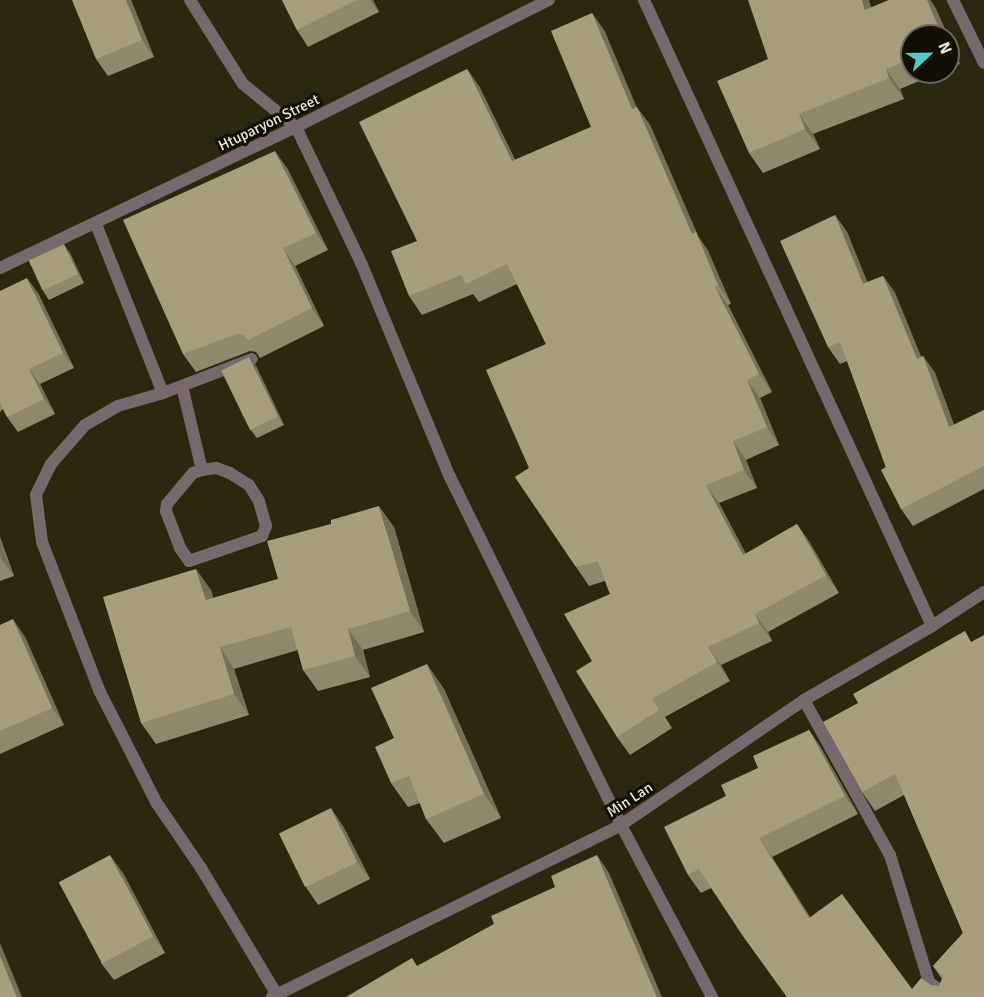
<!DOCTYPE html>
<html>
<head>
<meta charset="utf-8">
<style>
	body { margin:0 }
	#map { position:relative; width:984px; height:997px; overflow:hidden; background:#2c270f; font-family:Signika,sans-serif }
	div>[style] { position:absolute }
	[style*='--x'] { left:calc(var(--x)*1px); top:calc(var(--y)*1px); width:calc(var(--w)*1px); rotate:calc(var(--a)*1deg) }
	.service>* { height:12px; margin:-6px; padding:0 6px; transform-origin:6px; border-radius:6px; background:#77696b }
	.minor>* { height:12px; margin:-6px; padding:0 6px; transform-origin:6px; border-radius:6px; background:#77696b }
	.wall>* { inset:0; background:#8f886c }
	.shaded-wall>* { inset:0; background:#746f58 }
	.building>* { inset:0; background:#a69e7d; transform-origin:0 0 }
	span { translate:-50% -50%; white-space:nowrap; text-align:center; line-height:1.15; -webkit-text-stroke:6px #121006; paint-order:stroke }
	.street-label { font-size:15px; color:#ebe7d9 }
	.north { position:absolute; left:900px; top:24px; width:60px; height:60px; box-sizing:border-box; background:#121006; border:2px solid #69665a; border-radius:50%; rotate:68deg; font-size:16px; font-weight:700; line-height:24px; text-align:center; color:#ebe7d9 }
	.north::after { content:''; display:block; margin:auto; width:21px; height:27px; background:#53cdc9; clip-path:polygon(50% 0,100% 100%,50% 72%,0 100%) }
</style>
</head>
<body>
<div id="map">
	<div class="service">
		<i style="--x:96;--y:224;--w:182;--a:68.4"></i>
		<i style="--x:163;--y:393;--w:47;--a:163.9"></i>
		<i style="--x:118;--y:406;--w:38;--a:150"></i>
		<i style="--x:85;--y:425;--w:52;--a:131.1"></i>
		<i style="--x:51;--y:464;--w:34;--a:116"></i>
		<i style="--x:36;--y:495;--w:47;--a:82.7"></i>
		<i style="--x:42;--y:542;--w:159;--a:68.9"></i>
		<i style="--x:99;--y:690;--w:126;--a:63"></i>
		<i style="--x:156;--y:802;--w:80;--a:55.7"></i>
		<i style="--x:201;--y:868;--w:148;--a:59.1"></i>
		<i style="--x:182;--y:386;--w:86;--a:76.6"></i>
		<i style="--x:202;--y:470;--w:9;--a:162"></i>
		<i style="--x:193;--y:473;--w:40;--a:130"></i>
		<i style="--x:167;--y:504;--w:7;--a:98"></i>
		<i style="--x:166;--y:511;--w:40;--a:69"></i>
		<i style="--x:180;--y:548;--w:16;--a:55"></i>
		<i style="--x:189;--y:561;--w:77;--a:-18.9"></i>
		<i style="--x:262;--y:536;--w:11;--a:-68"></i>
		<i style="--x:266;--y:526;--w:26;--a:-106"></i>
		<i style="--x:259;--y:501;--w:19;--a:-122"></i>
		<i style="--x:249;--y:485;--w:22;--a:-148"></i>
		<i style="--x:230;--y:473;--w:15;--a:-160"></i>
		<i style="--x:216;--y:468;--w:14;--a:172"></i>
	</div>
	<div class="minor">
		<i style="--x:190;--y:0;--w:99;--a:57.8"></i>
		<i style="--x:243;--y:84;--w:68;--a:39.1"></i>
		<i style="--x:296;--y:127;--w:153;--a:64.4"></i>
		<i style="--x:362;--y:265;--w:230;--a:67.5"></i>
		<i style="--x:450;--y:477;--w:388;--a:63.8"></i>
		<i style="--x:621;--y:825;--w:195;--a:62.1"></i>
		<i style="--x:644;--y:0;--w:689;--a:65.29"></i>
		<i style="--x:953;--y:0;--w:70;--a:63.8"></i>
		<i style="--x:0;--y:268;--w:328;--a:-25.5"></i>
		<i style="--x:296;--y:127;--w:283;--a:-26.7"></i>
		<i style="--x:163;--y:393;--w:95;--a:-20.9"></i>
		<i style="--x:804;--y:700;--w:177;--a:61"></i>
		<i style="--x:890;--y:855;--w:133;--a:72.9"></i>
		<i style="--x:929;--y:982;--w:24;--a:38"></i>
		<i style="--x:272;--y:997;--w:389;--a:-26.2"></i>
		<i style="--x:621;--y:825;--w:222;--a:-34.3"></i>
		<i style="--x:804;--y:700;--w:148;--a:-30"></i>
		<i style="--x:932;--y:626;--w:62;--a:-33.2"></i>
	</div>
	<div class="wall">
		<i style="clip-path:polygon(131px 0,154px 57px,108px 76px,96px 59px)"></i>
		<i style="clip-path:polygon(282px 0,373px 0,379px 12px,308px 47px,297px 30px)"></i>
		<i style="clip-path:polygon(889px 0,930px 0,935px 7px,948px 36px,912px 36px,912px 72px,941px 72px,900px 89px,904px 99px,813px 134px,820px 149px,763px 173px,749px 153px,768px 59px,872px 7px)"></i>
		<i style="clip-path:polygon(592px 13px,605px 32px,636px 107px,650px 125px,698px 236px,708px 251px,731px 304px,728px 305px,772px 392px,760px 398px,779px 445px,746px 460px,757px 488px,719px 503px,746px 554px,797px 524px,810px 543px,839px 593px,768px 632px,772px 641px,721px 665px,730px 681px,665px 717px,672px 728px,630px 755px,617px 737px,592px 661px,610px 594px,605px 581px,589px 586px,515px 477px,529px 468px,546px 344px,517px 284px,479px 302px,473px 294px,422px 315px,409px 296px,417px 241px,467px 69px,480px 88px,515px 160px,591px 127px)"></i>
		<i style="clip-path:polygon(948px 37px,960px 64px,948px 69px)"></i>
		<i style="clip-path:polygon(287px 168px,328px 250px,295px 266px,324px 326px,260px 358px,256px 352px,250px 351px,196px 372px,183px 354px)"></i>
		<i style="clip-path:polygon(835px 215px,847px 232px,867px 282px,883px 276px,895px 293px,921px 357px,923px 356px,935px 373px,954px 425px,984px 410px,984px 489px,913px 526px,901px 509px,847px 361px,840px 364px,828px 347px)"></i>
		<i style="clip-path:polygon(70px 253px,84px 283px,49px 300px,43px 291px)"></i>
		<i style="clip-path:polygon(0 291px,38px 293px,74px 368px,40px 384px,55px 414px,18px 432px,7px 417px,3px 409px,0 412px)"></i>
		<i style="clip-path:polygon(256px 366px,284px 425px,257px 438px,250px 429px)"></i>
		<i style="clip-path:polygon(394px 527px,424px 632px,363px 650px,370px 677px,318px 691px,303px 670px,298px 650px,234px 669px,249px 715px,156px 744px,141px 723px,211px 590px,213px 598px,278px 579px)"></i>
		<i style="clip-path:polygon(0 537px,14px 576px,0 581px)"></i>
		<i style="clip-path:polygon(0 625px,25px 637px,64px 725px,0 754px)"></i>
		<i style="clip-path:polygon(965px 631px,984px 997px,787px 997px,743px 936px,711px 888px,701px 893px,688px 875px,726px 796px,758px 768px,809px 730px,821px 748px,858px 814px,772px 857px,810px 917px,912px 989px,931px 985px,939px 986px,942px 979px,933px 966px,963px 933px,904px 795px,875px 811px,862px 792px,858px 703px)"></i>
		<i style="clip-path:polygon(444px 689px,501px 818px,444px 843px,426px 819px,420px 803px,408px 807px,391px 783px,394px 738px)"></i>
		<i style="clip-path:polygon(343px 826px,370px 879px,318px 905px,306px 887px)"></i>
		<i style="clip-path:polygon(123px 873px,165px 953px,114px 980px,101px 963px)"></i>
	</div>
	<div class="shaded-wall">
		<i style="clip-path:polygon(126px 0,131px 0,154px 57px,142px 40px)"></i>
		<i style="clip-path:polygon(370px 0,373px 0,379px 12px)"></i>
		<i style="clip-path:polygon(862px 0,869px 0,879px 31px,865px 10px)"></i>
		<i style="clip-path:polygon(927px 0,930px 0,935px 7px,948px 36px,942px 36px)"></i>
		<i style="clip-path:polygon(592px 13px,605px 32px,645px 127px,632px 109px)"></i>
		<i style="clip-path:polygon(948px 37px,960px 64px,948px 47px)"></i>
		<i style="clip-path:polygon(467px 69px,480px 88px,525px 180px,512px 161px)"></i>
		<i style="clip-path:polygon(886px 69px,900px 89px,904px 99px,889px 78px)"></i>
		<i style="clip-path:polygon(637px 107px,650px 125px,698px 236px,708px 251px,731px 304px,718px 285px,692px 234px)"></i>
		<i style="clip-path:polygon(799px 114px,813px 134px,820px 149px,805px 129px)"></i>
		<i style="clip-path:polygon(275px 151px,287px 168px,328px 250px,316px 233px)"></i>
		<i style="clip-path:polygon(835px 215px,847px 232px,875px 301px,863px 284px)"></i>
		<i style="clip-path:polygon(64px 244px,70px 253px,84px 283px,78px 274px)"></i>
		<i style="clip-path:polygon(283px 248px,295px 266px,324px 326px,312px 308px)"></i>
		<i style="clip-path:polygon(883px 276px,895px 293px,929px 376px,917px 359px)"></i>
		<i style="clip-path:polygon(27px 278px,38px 293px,74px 368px,63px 353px)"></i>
		<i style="clip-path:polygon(715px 287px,728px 305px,772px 392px,759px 374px)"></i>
		<i style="clip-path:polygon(923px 356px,935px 373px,961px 444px,949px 427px)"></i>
		<i style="clip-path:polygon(249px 357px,256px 366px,284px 425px,278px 416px)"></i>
		<i style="clip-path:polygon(29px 369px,40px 384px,55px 414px,44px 399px)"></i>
		<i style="clip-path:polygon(747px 380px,760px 398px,779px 445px,767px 427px)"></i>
		<i style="clip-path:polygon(733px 441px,746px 460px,757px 488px,744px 470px)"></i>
		<i style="clip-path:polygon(706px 485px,719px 503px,756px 574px,743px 555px)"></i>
		<i style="clip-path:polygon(379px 506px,394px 527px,424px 632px,410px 611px)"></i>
		<i style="clip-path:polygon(797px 524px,810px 543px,839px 593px,826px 575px)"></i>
		<i style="clip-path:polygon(0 537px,14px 576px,1px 559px,0 555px)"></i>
		<i style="clip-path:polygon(196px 569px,211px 590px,220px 621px,206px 600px)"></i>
		<i style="clip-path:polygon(755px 614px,768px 632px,772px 641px,759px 623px)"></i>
		<i style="clip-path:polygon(13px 619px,25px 637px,64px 725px,52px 708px)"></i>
		<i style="clip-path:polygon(348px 629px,363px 650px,370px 677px,355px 656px)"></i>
		<i style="clip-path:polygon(220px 647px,234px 669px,249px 715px,234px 694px)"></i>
		<i style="clip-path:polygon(708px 647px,721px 665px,730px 681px,717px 662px)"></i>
		<i style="clip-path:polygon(427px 664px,444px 689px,501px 818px,484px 794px)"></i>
		<i style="clip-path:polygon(809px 730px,821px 748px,858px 814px,845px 796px)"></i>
		<i style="clip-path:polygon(331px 808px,343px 826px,370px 879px,357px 862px)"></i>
		<i style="clip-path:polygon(759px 838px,772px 857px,822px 936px,809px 918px)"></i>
		<i style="clip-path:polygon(110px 855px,123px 873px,165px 953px,153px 936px)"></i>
		<i style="clip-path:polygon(597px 855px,609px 873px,662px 997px,657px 997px)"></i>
		<i style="clip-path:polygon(0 943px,22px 997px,17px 997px,0 955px)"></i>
	</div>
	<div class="building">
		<i style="clip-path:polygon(72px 0,126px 0,142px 40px,96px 59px)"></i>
		<i style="clip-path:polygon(282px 0,357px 0,297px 30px)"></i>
		<i style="clip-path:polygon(748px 0,862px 0,865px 10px,889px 0,927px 0,942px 36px,912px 36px,912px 58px,886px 69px,889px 78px,799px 114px,805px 129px,749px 153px,717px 81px,768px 59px)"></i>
		<i style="clip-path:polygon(592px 13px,632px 109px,637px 107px,692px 234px,696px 232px,718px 285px,715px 287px,759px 374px,747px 380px,767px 427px,733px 441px,744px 470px,706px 485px,743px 555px,797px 524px,826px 575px,755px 614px,759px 623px,708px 647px,717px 662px,652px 699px,659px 710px,617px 737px,576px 671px,592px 661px,564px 614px,610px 594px,598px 561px,576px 567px,515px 477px,529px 468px,486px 370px,546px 344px,507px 264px,466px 284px,461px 275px,409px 296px,391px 251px,417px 241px,359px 122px,467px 69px,512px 161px,591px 127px,551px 31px)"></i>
		<i style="clip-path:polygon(275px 151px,316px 233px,283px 248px,312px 308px,248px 340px,244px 335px,237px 334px,183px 354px,123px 220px)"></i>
		<i style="clip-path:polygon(835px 215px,863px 284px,883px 276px,917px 359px,923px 356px,949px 427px,984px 410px,984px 466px,901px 509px,881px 470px,886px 467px,840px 342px,828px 347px,780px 241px)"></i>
		<i style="left:64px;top:244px;width:33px;height:39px;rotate:65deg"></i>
		<i style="clip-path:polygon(27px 278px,63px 353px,29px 369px,44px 399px,7px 417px,0 402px,0 291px)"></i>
		<i style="left:249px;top:357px;width:66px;height:31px;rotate:64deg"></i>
		<i style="clip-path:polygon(379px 506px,410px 611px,348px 629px,355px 656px,303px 670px,291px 627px,220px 647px,234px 694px,141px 723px,103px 597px,196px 569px,206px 600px,278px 579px,267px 541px,331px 524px,331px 520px)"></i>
		<i style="clip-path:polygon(13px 619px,52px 708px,0 731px,0 625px)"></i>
		<i style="clip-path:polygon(965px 631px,971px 642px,984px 635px,984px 997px,787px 997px,743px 936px,699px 869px,688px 875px,664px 827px,726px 796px,721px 785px,758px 768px,753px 756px,809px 730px,845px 796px,759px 838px,809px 918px,842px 894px,912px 989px,921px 978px,931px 985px,939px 986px,943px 976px,933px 966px,963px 933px,895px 774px,862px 792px,823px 722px,858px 703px,853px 694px)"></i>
		<i style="clip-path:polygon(427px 664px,484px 794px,426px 819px,409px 776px,391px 783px,375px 747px,394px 738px,371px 688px)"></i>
		<i style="left:331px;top:808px;width:60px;height:58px;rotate:64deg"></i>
		<i style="left:110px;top:855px;width:92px;height:58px;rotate:62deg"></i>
		<i style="clip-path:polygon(597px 855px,657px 997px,346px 997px,412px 958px,417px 966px,494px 924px,491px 916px,555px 887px,551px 876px)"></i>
		<i style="clip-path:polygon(0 955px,17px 997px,0 997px)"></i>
	</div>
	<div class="street-label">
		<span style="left:269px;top:123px;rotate:-26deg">Htuparyon Street</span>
		<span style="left:630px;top:800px;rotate:-33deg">Min Lan</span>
	</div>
	<div class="north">N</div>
</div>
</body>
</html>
